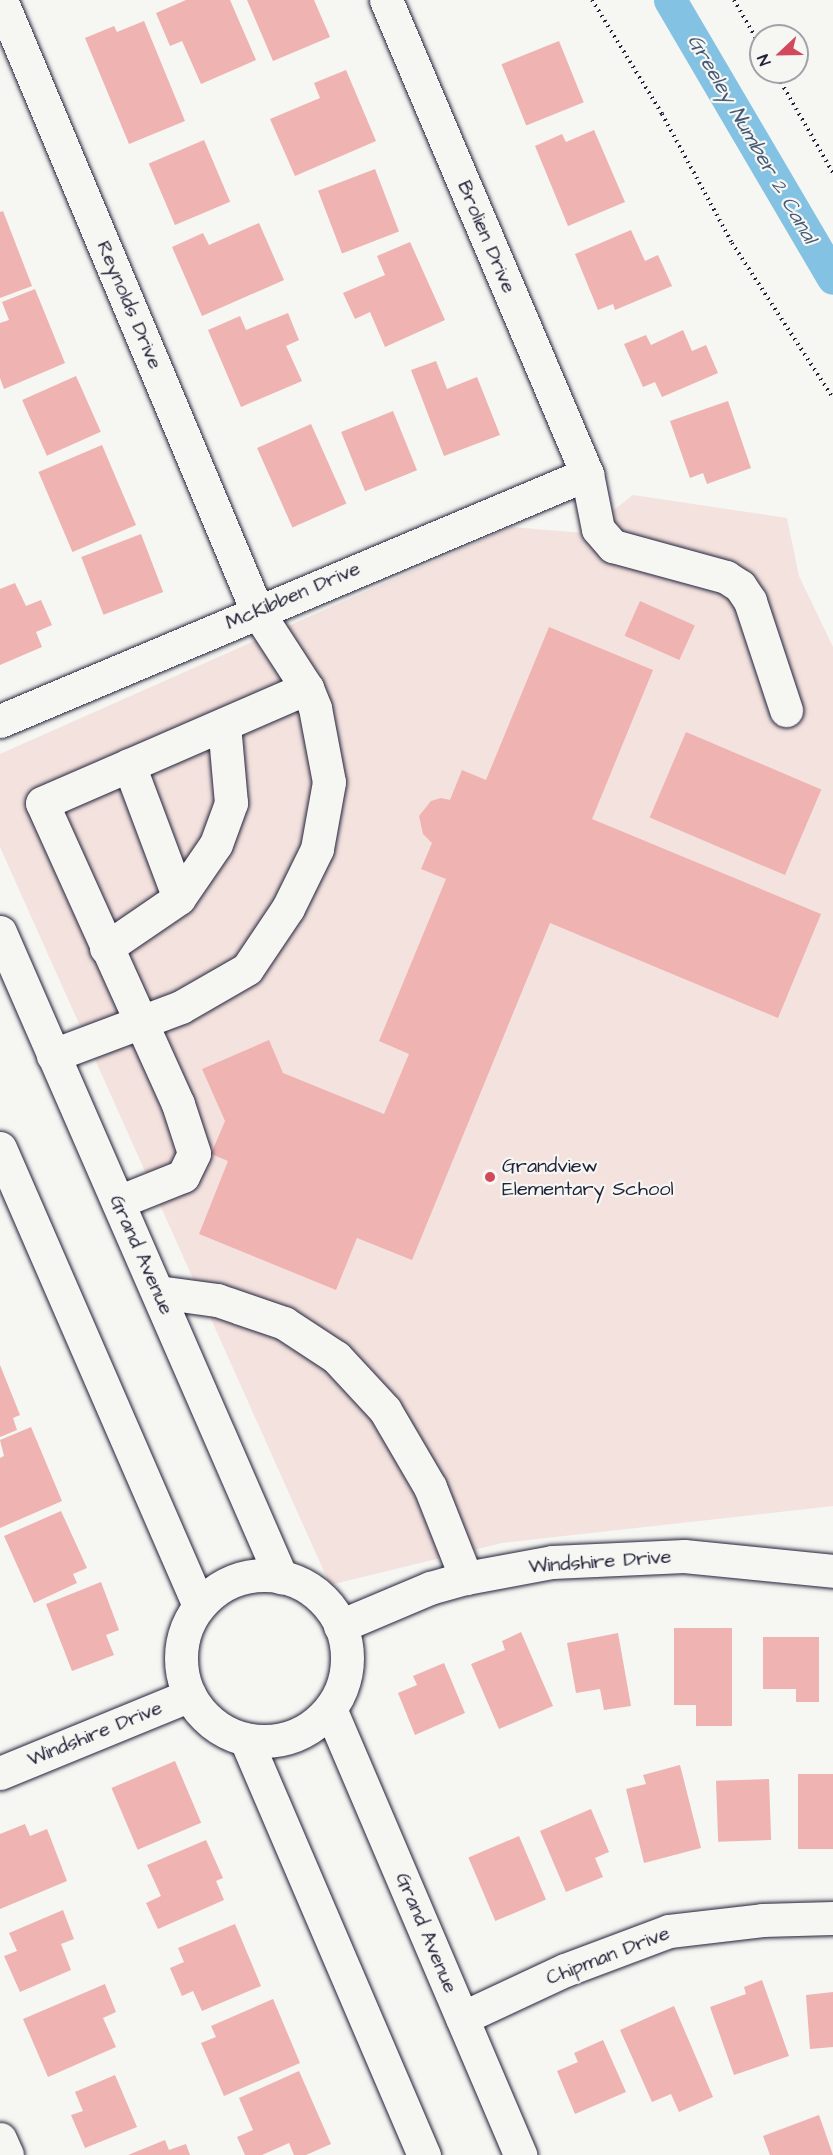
<!DOCTYPE html>
<html>
<head>
<meta charset="utf-8">
<style>
	body { margin:0 }
	#map { position:relative; width:833px; height:2155px; overflow:hidden; background:#f6f6f2; font-family:"Architects Daughter",sans-serif }
	div>[style] { position:absolute }
	[style*='--x'] { left:calc(var(--x)*1px); top:calc(var(--y)*1px); width:calc(var(--w)*1px); rotate:calc(var(--a)*1deg) }
	.built>* { inset:0; background:#f4e2de }
	.canal>* { height:33px; margin:-16.5px; padding:0 16.5px; transform-origin:16.5px; border-radius:16.5px; background:#84c2e4 }
	.building>* { inset:0; background:#efb3b1; transform-origin:0 0 }
	.path>* { height:4px; margin-top:-2px; transform-origin:0; background:repeating-linear-gradient(90deg,#22223b 0 1.5px,transparent 0 6px) }
	.roads { filter:drop-shadow(0 0 2px #22223b) drop-shadow(0 0 2px #22223b) }
	.minor>* { height:33px; margin:-16.5px; padding:0 16.5px; transform-origin:16.5px; border-radius:16.5px; background:#f6f6f2 }
	.minor>.ring { margin:-16.5px; padding:0; box-sizing:content-box; background:none; border:33px solid #f6f6f2; border-radius:50% }
	.dots>* { width:16px; height:16px; translate:-50% -50%; box-sizing:border-box; border:3px solid #f6f6f2; border-radius:50% }
	span { translate:-50% -50%; white-space:nowrap; text-align:center; line-height:1.15; -webkit-text-stroke:4.5px #f6f6f2; paint-order:stroke }
	.street-label { font-size:20px; color:#22223b }
	.poi-label { font-size:20px; color:#22223b }
	.left { translate:0 -50%; text-align:left }
	.water-label { font-size:21px; color:#445a76; font-style:italic }
	.north { position:absolute; left:749px; top:24px; width:60px; height:60px; box-sizing:border-box; background:#f6f6f2; border:2px solid #a1a1a9; border-radius:50%; rotate:248deg; font-size:16px; font-weight:700; line-height:24px; text-align:center; color:#22223b }
	.north::after { content:''; display:block; margin:auto; width:21px; height:27px; background:#d1495b; clip-path:polygon(50% 0,100% 100%,50% 72%,0 100%) }
</style>
</head>
<body>
<div id="map">
	<div class="built">
		<i style="clip-path:polygon(633px 495px,787px 518px,799px 576px,833px 647px,833px 1506px,502px 1543px,330px 1585px,0 847px,0 754px,511px 527px,584px 533px)"></i>
	</div>
	<div class="canal">
		<i style="--x:670;--y:0;--w:322;--a:59.6"></i>
	</div>
	<div class="building">
		<i style="clip-path:polygon(186px 0,230px 0,256px 60px,201px 84px,182px 41px,170px 46px,156px 13px)"></i>
		<i style="clip-path:polygon(247px 0,314px 0,330px 37px,273px 61px)"></i>
		<i style="clip-path:polygon(144px 21px,185px 121px,129px 144px,85px 38px,114px 26px,117px 32px)"></i>
		<i style="left:559px;top:41px;width:66px;height:62px;rotate:68deg"></i>
		<i style="clip-path:polygon(346px 70px,376px 141px,295px 176px,270px 119px,320px 98px,314px 83px)"></i>
		<i style="clip-path:polygon(594px 130px,625px 202px,568px 226px,535px 146px,562px 134px,566px 142px)"></i>
		<i style="left:204px;top:140px;width:67px;height:60px;rotate:67deg"></i>
		<i style="left:375px;top:169px;width:67px;height:61px;rotate:69deg"></i>
		<i style="clip-path:polygon(3px 211px,32px 286px,0 298px,0 212px)"></i>
		<i style="clip-path:polygon(259px 223px,284px 280px,202px 316px,172px 247px,203px 233px,209px 245px)"></i>
		<i style="clip-path:polygon(631px 230px,645px 261px,658px 255px,672px 286px,615px 310px,613px 304px,598px 310px,575px 254px)"></i>
		<i style="clip-path:polygon(410px 242px,445px 320px,385px 347px,370px 312px,355px 319px,343px 293px,385px 275px,377px 256px)"></i>
		<i style="clip-path:polygon(35px 289px,65px 363px,4px 389px,0 378px,0 323px,9px 320px,2px 302px)"></i>
		<i style="clip-path:polygon(288px 313px,299px 340px,286px 346px,302px 381px,241px 407px,208px 330px,240px 316px,246px 330px)"></i>
		<i style="clip-path:polygon(683px 330px,692px 351px,706px 345px,718px 373px,662px 397px,655px 382px,643px 387px,624px 344px,646px 335px,651px 345px)"></i>
		<i style="clip-path:polygon(436px 361px,447px 389px,477px 377px,500px 435px,444px 456px,411px 370px)"></i>
		<i style="left:76px;top:376px;width:61px;height:59px;rotate:66deg"></i>
		<i style="clip-path:polygon(728px 401px,751px 468px,707px 484px,703px 473px,690px 478px,670px 421px)"></i>
		<i style="left:393px;top:411px;width:64px;height:56px;rotate:68deg"></i>
		<i style="left:311px;top:424px;width:87px;height:59px;rotate:66deg"></i>
		<i style="left:102px;top:445px;width:87px;height:69px;rotate:67deg"></i>
		<i style="left:141px;top:534px;width:62px;height:64px;rotate:69deg"></i>
		<i style="clip-path:polygon(15px 583px,26px 606px,41px 600px,52px 625px,36px 632px,42px 647px,0 665px,0 589px)"></i>
		<i style="left:640px;top:601px;width:60px;height:38px;rotate:24deg"></i>
		<i style="clip-path:polygon(549px 627px,653px 670px,592px 819px,821px 914px,778px 1018px,550px 923px,412px 1260px,357px 1238px,336px 1290px,199px 1234px,228px 1161px,211px 1154px,225px 1121px,202px 1069px,269px 1040px,283px 1073px,384px 1114px,409px 1054px,379px 1041px,446px 879px,421px 869px,432px 843px,423px 834px,419px 816px,431px 801px,441px 798px,450px 800px,462px 770px,486px 780px)"></i>
		<i style="left:686px;top:732px;width:147px;height:93px;rotate:23deg"></i>
		<i style="clip-path:polygon(0 1365px,20px 1415px,13px 1418px,17px 1430px,0 1437px)"></i>
		<i style="clip-path:polygon(31px 1427px,62px 1501px,0 1528px,0 1458px,4px 1456px,0 1440px)"></i>
		<i style="clip-path:polygon(61px 1511px,87px 1568px,73px 1574px,77px 1583px,34px 1603px,4px 1536px)"></i>
		<i style="clip-path:polygon(101px 1582px,119px 1630px,106px 1635px,114px 1655px,72px 1671px,46px 1604px)"></i>
		<i style="clip-path:polygon(674px 1628px,732px 1628px,732px 1726px,696px 1726px,696px 1705px,674px 1705px)"></i>
		<i style="clip-path:polygon(521px 1632px,553px 1706px,499px 1729px,471px 1664px,505px 1650px,502px 1641px)"></i>
		<i style="clip-path:polygon(618px 1633px,631px 1706px,604px 1710px,600px 1689px,576px 1693px,567px 1643px)"></i>
		<i style="clip-path:polygon(763px 1637px,819px 1637px,819px 1702px,796px 1702px,796px 1689px,763px 1689px)"></i>
		<i style="clip-path:polygon(444px 1663px,465px 1713px,415px 1735px,398px 1693px,417px 1685px,413px 1676px)"></i>
		<i style="left:175px;top:1761px;width:67px;height:69px;rotate:67deg"></i>
		<i style="clip-path:polygon(680px 1765px,701px 1848px,644px 1863px,626px 1789px,646px 1784px,643px 1775px)"></i>
		<i style="left:833px;top:1774px;width:75px;height:35px;rotate:90deg"></i>
		<i style="left:769px;top:1779px;width:61px;height:53px;rotate:88deg"></i>
		<i style="clip-path:polygon(591px 1809px,609px 1852px,595px 1858px,603px 1877px,566px 1892px,540px 1831px)"></i>
		<i style="clip-path:polygon(25px 1824px,30px 1836px,47px 1829px,67px 1881px,0 1909px,0 1834px)"></i>
		<i style="left:519px;top:1836px;width:69px;height:55px;rotate:67deg"></i>
		<i style="clip-path:polygon(206px 1840px,223px 1878px,216px 1881px,224px 1900px,158px 1929px,146px 1903px,161px 1896px,147px 1865px)"></i>
		<i style="clip-path:polygon(63px 1910px,74px 1939px,61px 1944px,71px 1970px,20px 1992px,4px 1956px,17px 1951px,9px 1933px)"></i>
		<i style="clip-path:polygon(235px 1924px,261px 1986px,202px 2011px,193px 1991px,182px 1996px,170px 1968px,184px 1962px,178px 1948px)"></i>
		<i style="clip-path:polygon(762px 1980px,789px 2056px,734px 2075px,710px 2007px,746px 1994px,744px 1987px)"></i>
		<i style="clip-path:polygon(105px 1984px,116px 2012px,103px 2018px,116px 2047px,48px 2077px,23px 2019px)"></i>
		<i style="clip-path:polygon(833px 1992px,833px 2047px,810px 2049px,806px 1995px)"></i>
		<i style="clip-path:polygon(273px 1999px,300px 2063px,224px 2096px,201px 2043px,216px 2037px,211px 2026px)"></i>
		<i style="clip-path:polygon(674px 2006px,713px 2097px,679px 2112px,671px 2094px,652px 2102px,620px 2030px)"></i>
		<i style="clip-path:polygon(603px 2040px,626px 2092px,575px 2114px,557px 2071px,578px 2062px,574px 2053px)"></i>
		<i style="clip-path:polygon(299px 2071px,331px 2144px,306px 2155px,294px 2155px,289px 2143px,262px 2155px,245px 2155px,237px 2137px,253px 2130px,239px 2098px)"></i>
		<i style="clip-path:polygon(115px 2075px,137px 2127px,85px 2148px,71px 2115px,83px 2111px,75px 2092px)"></i>
		<i style="clip-path:polygon(819px 2115px,833px 2155px,770px 2155px,763px 2136px)"></i>
		<i style="clip-path:polygon(165px 2140px,169px 2150px,186px 2144px,190px 2155px,128px 2155px)"></i>
	</div>
	<div class="path">
		<i style="--x:592;--y:0;--w:134;--a:58.4"></i>
		<i style="--x:662;--y:114;--w:147;--a:61.5"></i>
		<i style="--x:732;--y:243;--w:185;--a:56.9"></i>
		<i style="--x:734;--y:0;--w:54;--a:60.1"></i>
		<i style="--x:775;--y:72;--w:116;--a:60.1"></i>
	</div>
	<div class="roads">
		<div class="minor">
			<i style="--x:1;--y:0;--w:662;--a:67.27"></i>
			<i style="--x:257;--y:611;--w:92;--a:57"></i>
			<i style="--x:307;--y:688;--w:22;--a:68"></i>
			<i style="--x:315;--y:708;--w:75;--a:79.3"></i>
			<i style="--x:329;--y:782;--w:68;--a:100.2"></i>
			<i style="--x:317;--y:849;--w:66;--a:116.2"></i>
			<i style="--x:288;--y:908;--w:73;--a:123.9"></i>
			<i style="--x:247;--y:969;--w:76;--a:150.1"></i>
			<i style="--x:181;--y:1007;--w:137;--a:159.4"></i>
			<i style="--x:386;--y:0;--w:515;--a:67.02"></i>
			<i style="--x:587;--y:474;--w:56;--a:78.7"></i>
			<i style="--x:598;--y:529;--w:23;--a:49"></i>
			<i style="--x:613;--y:546;--w:117;--a:15.3"></i>
			<i style="--x:726;--y:577;--w:17;--a:33"></i>
			<i style="--x:740;--y:586;--w:18;--a:56"></i>
			<i style="--x:750;--y:601;--w:115;--a:71.7"></i>
			<i style="--x:0;--y:721;--w:637;--a:-22.82"></i>
			<i style="--x:129;--y:765;--w:142;--a:69.4"></i>
			<i style="--x:0;--y:932;--w:704;--a:66.46"></i>
			<i style="--x:106;--y:948;--w:88;--a:-34.4"></i>
			<i style="--x:179;--y:898;--w:65;--a:-55.6"></i>
			<i style="--x:216;--y:844;--w:44;--a:-69.9"></i>
			<i style="--x:231;--y:803;--w:79;--a:-95.1"></i>
			<i style="--x:0;--y:1148;--w:498;--a:66.5"></i>
			<i style="--x:118;--y:1202;--w:70;--a:-21.8"></i>
			<i style="--x:183;--y:1176;--w:25;--a:-64"></i>
			<i style="--x:194;--y:1153;--w:52;--a:-108.1"></i>
			<i style="--x:178;--y:1104;--w:330;--a:-114.3"></i>
			<i style="--x:42;--y:803;--w:289;--a:-23.5"></i>
			<i style="--x:158;--y:1292;--w:60;--a:7.7"></i>
			<i style="--x:217;--y:1300;--w:71;--a:18.9"></i>
			<i style="--x:284;--y:1323;--w:62;--a:33.2"></i>
			<i style="--x:336;--y:1357;--w:72;--a:47.2"></i>
			<i style="--x:385;--y:1410;--w:89;--a:59.7"></i>
			<i style="--x:430;--y:1487;--w:98;--a:68.4"></i>
			<i class="ring" style="left:181px;top:1575px;width:133px;height:133px"></i>
			<i style="--x:340;--y:1626;--w:98;--a:-22.9"></i>
			<i style="--x:430;--y:1588;--w:37;--a:-16"></i>
			<i style="--x:466;--y:1578;--w:87;--a:-10.5"></i>
			<i style="--x:552;--y:1562;--w:132;--a:-2.6"></i>
			<i style="--x:684;--y:1556;--w:150;--a:5.7"></i>
			<i style="--x:331;--y:1711;--w:483;--a:66.9"></i>
			<i style="--x:246;--y:1740;--w:452;--a:66.8"></i>
			<i style="--x:0;--y:1773;--w:205;--a:-22.3"></i>
			<i style="--x:462;--y:2018;--w:114;--a:-25"></i>
			<i style="--x:565;--y:1970;--w:111;--a:-20.6"></i>
			<i style="--x:669;--y:1931;--w:94;--a:-6.7"></i>
			<i style="--x:762;--y:1920;--w:71;--a:-1.6"></i>
			<i style="--x:0;--y:2139;--w:17;--a:66"></i>
		</div>
	</div>
	<div class="dots">
		<i style="left:490px;top:1177px;background:#d1495b"></i>
	</div>
	<div class="street-label">
		<span style="left:486px;top:237px;rotate:67deg">Brolien Drive</span>
		<span style="left:129px;top:305px;rotate:67deg">Reynolds Drive</span>
		<span style="left:293px;top:596px;rotate:-23deg">McKibben Drive</span>
		<span style="left:141px;top:1255px;rotate:66deg">Grand Avenue</span>
		<span style="left:600px;top:1562px;rotate:-4deg">Windshire Drive</span>
		<span style="left:95px;top:1734px;rotate:-22deg">Windshire Drive</span>
		<span style="left:426px;top:1933px;rotate:67deg">Grand Avenue</span>
		<span style="left:608px;top:1956px;rotate:-21deg">Chipman Drive</span>
	</div>
	<div class="poi-label">
		<span class="left" style="left:502px;top:1178px">Grandview<br>Elementary School</span>
	</div>
	<div class="water-label">
		<span style="left:752px;top:139px;rotate:60deg">Greeley Number 2 Canal</span>
	</div>
	<div class="north">N</div>
</div>
</body>
</html>
